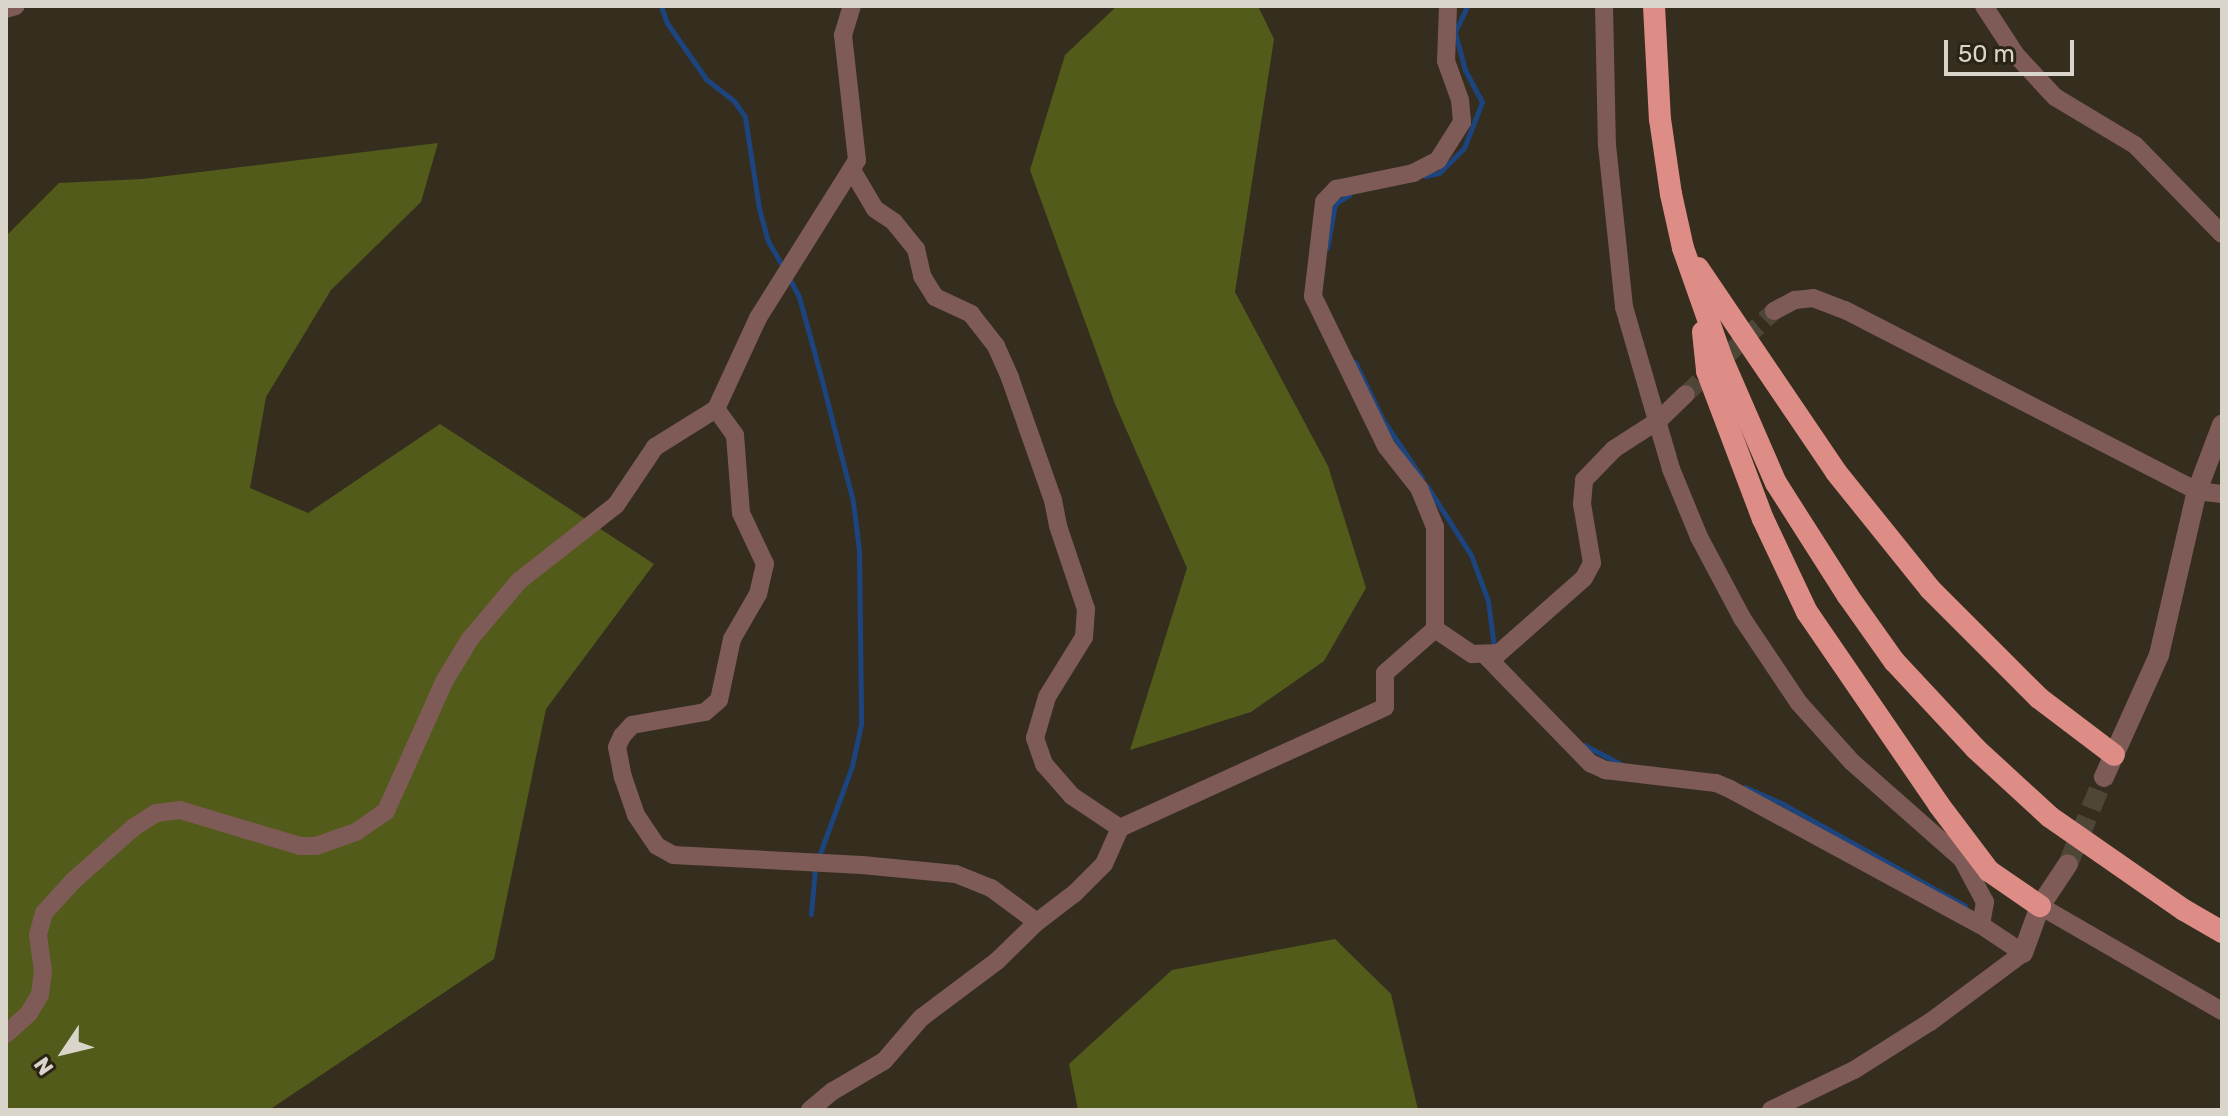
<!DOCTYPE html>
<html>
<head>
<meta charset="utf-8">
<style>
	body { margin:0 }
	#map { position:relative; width:2228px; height:1116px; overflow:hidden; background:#352e1e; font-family:Rubik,sans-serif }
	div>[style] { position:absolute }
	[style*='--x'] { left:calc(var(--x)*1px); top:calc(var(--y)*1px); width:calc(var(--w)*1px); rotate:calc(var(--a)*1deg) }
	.forest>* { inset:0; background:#535b1a }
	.stream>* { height:5px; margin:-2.5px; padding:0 2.5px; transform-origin:2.5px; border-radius:2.5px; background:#1c447f }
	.minor-tunnel>* { height:18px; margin-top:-9px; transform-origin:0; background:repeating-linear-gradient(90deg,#4e4738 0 18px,transparent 0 27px) }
	.tertiary-tunnel>* { height:20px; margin-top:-10px; transform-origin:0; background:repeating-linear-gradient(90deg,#4e4738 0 20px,transparent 0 30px) }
	.minor>* { height:18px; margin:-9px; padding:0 9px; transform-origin:9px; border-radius:9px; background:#7f5b57 }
	.tertiary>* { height:20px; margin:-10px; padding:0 10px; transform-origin:10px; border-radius:10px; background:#7f5b57 }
	.trunk>* { height:22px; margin:-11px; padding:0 11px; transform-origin:11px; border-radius:11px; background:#de8c86 }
	span { translate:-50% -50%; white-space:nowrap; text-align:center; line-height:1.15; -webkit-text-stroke:6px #2b2415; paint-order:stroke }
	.frame { position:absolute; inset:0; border:8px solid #dad5cb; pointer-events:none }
	.north { position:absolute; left:24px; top:1012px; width:80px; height:80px; -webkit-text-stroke:6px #2b2415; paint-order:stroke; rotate:235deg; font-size:22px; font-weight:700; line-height:32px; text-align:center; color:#dad5cb }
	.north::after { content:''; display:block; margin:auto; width:28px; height:36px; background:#dad5cb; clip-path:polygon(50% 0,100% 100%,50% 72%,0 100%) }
	.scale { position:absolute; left:1944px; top:40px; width:130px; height:36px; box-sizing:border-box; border:4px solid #dad5cb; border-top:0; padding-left:10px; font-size:24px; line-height:28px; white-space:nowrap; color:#dad5cb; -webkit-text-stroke:6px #2b2415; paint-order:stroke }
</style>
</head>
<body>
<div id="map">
	<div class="forest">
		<i style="clip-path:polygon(1117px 6px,1258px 6px,1274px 39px,1235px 292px,1328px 466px,1366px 588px,1324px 661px,1251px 712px,1130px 750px,1187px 568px,1115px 404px,1030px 170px,1065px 55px)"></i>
		<i style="clip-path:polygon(438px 143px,421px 202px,331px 290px,266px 397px,250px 488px,308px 513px,440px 424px,654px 564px,546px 709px,494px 959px,269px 1110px,6px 1110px,6px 236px,59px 183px,142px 179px)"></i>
		<i style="clip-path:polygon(1335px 939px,1391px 994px,1418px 1110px,1078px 1110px,1069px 1064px,1172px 970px)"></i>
	</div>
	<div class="stream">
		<i style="--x:661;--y:6;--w:18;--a:71"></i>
		<i style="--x:667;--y:23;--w:68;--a:55.1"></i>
		<i style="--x:706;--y:79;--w:36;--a:38"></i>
		<i style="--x:734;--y:101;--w:19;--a:55"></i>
		<i style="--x:745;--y:117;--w:92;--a:81.3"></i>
		<i style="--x:759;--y:208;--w:34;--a:75"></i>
		<i style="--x:768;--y:241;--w:32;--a:60"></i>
		<i style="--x:1425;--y:176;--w:14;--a:-12"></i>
		<i style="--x:1439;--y:173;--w:35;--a:-45"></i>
		<i style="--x:1464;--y:148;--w:49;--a:-68.6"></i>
		<i style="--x:1482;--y:102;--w:36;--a:-118"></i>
		<i style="--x:1465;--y:70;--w:39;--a:-105"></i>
		<i style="--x:1455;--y:32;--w:29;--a:-65"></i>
		<i style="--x:1327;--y:248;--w:45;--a:-79.7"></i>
		<i style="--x:1335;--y:204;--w:17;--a:-33"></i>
		<i style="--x:789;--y:278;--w:21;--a:62"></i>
		<i style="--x:799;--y:297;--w:83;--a:74.6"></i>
		<i style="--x:821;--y:377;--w:129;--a:75.6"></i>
		<i style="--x:853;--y:502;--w:48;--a:82.9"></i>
		<i style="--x:859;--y:550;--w:174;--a:89.3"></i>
		<i style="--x:861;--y:724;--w:43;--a:102.1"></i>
		<i style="--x:852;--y:766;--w:99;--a:110.1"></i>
		<i style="--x:1355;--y:362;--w:64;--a:64.2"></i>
		<i style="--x:1383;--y:420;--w:70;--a:56.1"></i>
		<i style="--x:1427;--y:486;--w:82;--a:57.5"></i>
		<i style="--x:1471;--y:555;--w:49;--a:69.7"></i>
		<i style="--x:1488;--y:601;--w:46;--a:82.6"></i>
		<i style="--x:1584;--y:745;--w:42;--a:27.2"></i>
		<i style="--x:1745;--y:787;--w:39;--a:24"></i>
		<i style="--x:1781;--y:803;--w:211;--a:29.2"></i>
		<i style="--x:811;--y:914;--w:46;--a:-85"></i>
	</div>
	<div class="minor-tunnel">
		<i style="--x:1686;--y:394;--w:121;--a:-43.3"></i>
	</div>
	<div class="tertiary-tunnel">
		<i style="--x:2068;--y:864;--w:94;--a:-67.5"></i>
	</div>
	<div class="minor">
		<i style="--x:1604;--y:6;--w:139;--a:88.8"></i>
		<i style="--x:1607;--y:145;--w:163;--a:84"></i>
		<i style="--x:1624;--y:307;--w:169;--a:73.8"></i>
		<i style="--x:1671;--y:469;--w:74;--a:67.6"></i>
		<i style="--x:1699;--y:537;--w:92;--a:62"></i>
		<i style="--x:1742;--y:618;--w:102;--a:56.2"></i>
		<i style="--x:1799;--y:703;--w:79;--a:48.1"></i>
		<i style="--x:1852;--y:762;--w:147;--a:41.4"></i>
		<i style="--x:1962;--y:859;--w:49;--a:61.9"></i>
		<i style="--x:1985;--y:902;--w:23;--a:100"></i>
		<i style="--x:1984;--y:6;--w:59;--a:56.9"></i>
		<i style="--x:2016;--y:55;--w:57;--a:47.1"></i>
		<i style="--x:2055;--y:97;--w:93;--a:31"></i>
		<i style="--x:2135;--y:145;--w:124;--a:45.7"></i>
		<i style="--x:6;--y:9;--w:10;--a:-17"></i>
		<i style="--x:852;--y:170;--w:45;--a:59.5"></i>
		<i style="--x:875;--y:209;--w:23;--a:34"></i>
		<i style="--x:894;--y:222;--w:35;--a:51"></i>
		<i style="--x:916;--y:249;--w:28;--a:77"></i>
		<i style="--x:922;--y:276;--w:25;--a:58"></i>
		<i style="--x:935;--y:297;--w:40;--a:25"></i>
		<i style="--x:971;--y:314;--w:41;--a:52"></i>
		<i style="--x:996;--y:346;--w:35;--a:66"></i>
		<i style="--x:1010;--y:378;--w:129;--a:70.6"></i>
		<i style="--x:1053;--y:500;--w:26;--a:79"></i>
		<i style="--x:1058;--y:526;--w:88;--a:71.4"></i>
		<i style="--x:1086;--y:609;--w:28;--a:94"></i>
		<i style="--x:1084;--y:637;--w:70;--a:121.7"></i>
		<i style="--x:1047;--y:697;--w:43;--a:106.3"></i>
		<i style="--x:1035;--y:738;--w:28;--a:71"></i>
		<i style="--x:1044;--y:764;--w:43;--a:48.8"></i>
		<i style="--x:1072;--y:796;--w:58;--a:33.7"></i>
		<i style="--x:1774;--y:311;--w:24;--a:-28"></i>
		<i style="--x:1795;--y:300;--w:18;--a:-6"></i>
		<i style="--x:1813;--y:298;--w:34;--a:21"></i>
		<i style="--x:1845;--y:310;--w:396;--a:27.2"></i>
		<i style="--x:2197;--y:491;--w:25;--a:7"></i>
		<i style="--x:716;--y:409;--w:32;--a:54"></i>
		<i style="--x:735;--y:435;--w:78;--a:85.6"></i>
		<i style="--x:741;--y:513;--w:56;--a:64.8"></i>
		<i style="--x:765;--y:564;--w:31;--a:103"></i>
		<i style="--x:758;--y:594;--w:52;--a:120"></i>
		<i style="--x:732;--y:639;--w:62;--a:102"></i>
		<i style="--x:719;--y:700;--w:18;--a:139"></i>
		<i style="--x:705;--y:712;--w:74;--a:169.9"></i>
		<i style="--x:632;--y:725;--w:15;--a:132"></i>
		<i style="--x:622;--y:736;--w:12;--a:114"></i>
		<i style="--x:617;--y:747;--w:31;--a:79"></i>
		<i style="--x:623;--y:777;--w:40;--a:71.1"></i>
		<i style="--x:636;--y:815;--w:37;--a:56"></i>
		<i style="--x:657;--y:846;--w:18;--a:29"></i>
		<i style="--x:673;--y:855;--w:189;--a:3"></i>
		<i style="--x:862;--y:865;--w:94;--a:5.5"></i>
		<i style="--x:956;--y:874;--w:38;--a:22"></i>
		<i style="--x:991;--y:888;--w:57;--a:36.5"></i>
		<i style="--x:1435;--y:629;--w:102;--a:-90"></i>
		<i style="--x:1435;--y:527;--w:42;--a:-112.3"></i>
		<i style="--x:1419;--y:488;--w:53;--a:-128.2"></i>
		<i style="--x:1386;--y:446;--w:167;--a:-116"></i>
		<i style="--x:1313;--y:296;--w:95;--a:-83.3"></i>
		<i style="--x:1324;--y:202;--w:18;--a:-47"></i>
		<i style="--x:1336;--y:189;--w:79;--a:-11.7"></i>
		<i style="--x:1413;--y:173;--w:28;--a:-27"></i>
		<i style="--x:1438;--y:160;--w:45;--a:-57.7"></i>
		<i style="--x:1462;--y:122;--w:22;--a:-95"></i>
		<i style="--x:1460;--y:100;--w:41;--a:-109.7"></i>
		<i style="--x:1446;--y:61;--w:55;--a:-87.9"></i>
		<i style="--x:1435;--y:629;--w:45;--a:34"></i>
		<i style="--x:1472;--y:654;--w:27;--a:-2"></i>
		<i style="--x:1499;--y:653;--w:113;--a:-41.4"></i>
		<i style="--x:1584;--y:578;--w:17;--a:-62"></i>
		<i style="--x:1592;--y:563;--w:60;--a:-99.6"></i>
		<i style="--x:1582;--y:504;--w:24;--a:-85"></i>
		<i style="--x:1584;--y:480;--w:43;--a:-45.9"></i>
		<i style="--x:1614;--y:449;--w:54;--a:-32.8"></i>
		<i style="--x:1659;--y:420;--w:37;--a:-44"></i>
		<i style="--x:1485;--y:655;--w:151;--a:45.8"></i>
		<i style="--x:1590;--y:763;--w:17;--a:25"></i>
		<i style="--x:1605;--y:770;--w:112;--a:6.7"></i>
		<i style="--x:1716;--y:783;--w:15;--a:23"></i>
		<i style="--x:1730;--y:789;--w:285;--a:28.5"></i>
		<i style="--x:1981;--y:925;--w:50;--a:33.7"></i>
		<i style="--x:2023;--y:953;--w:116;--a:143.4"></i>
		<i style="--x:1930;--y:1022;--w:90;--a:147.7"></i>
		<i style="--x:1854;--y:1070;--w:92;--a:154.3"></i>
		<i style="--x:2040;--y:906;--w:210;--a:30"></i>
		<i style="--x:6;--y:1034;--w:31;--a:-42"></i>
		<i style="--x:29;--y:1013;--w:21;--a:-59"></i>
		<i style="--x:40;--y:995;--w:24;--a:-83"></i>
		<i style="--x:43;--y:971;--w:36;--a:-98"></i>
		<i style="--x:38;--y:935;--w:23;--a:-75"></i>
		<i style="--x:44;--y:913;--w:43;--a:-47.8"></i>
		<i style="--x:73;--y:881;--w:81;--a:-41.5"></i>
		<i style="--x:134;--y:827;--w:26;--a:-32"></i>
		<i style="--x:156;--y:813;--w:24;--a:-7"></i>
		<i style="--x:180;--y:810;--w:125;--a:16.7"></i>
		<i style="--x:300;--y:846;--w:16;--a:0"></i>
		<i style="--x:316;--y:846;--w:42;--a:-19.3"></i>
		<i style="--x:356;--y:832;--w:37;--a:-35"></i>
		<i style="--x:386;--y:811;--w:144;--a:-65.8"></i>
		<i style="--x:445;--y:680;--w:48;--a:-58.6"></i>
		<i style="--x:470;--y:639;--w:76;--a:-49.8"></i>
		<i style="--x:519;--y:581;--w:123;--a:-38.1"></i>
		<i style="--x:616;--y:505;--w:70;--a:-56.1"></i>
		<i style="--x:655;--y:447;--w:72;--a:-31.9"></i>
		<i style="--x:716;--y:409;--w:100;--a:-65.2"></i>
		<i style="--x:758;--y:318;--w:186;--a:-57.9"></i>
		<i style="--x:857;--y:160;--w:126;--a:-96.4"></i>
		<i style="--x:843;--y:35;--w:30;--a:-73"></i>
		<i style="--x:810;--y:1110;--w:30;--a:-40"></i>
		<i style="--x:833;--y:1091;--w:59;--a:-30.5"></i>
		<i style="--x:884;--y:1061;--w:57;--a:-49.3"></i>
		<i style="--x:921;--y:1018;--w:95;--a:-36.9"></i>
		<i style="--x:997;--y:961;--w:56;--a:-44.3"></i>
		<i style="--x:1037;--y:922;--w:48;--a:-37.3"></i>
		<i style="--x:1075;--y:893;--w:41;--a:-45"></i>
		<i style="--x:1104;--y:864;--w:39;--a:-66"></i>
		<i style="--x:1120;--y:828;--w:291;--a:-24.5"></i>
		<i style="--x:1385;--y:707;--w:34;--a:-90"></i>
		<i style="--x:1385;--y:673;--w:67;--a:-41.3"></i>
	</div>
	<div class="tertiary">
		<i style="--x:2104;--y:777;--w:134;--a:-65.7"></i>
		<i style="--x:2159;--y:655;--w:168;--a:-77"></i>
		<i style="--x:2197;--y:491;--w:71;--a:-69.3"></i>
		<i style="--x:2023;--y:953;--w:50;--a:-70.1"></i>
		<i style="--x:2040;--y:906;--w:50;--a:-56.3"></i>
	</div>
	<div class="trunk">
		<i style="--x:1654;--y:6;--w:113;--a:87"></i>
		<i style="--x:1660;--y:119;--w:76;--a:81.7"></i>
		<i style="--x:1671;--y:194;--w:55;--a:77.5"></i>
		<i style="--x:1683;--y:248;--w:118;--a:70.6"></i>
		<i style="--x:1722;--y:359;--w:135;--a:66.5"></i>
		<i style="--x:1776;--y:483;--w:134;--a:57.5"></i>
		<i style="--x:1848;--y:596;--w:80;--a:54.7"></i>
		<i style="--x:1894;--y:661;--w:120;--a:47"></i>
		<i style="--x:1976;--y:749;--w:100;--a:42.6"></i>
		<i style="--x:2050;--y:817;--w:163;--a:34.8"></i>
		<i style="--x:2184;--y:910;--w:44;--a:30.1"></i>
		<i style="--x:1698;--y:268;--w:246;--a:55.9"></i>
		<i style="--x:1836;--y:472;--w:150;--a:51.2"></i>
		<i style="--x:1930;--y:589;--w:154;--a:45"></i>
		<i style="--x:2039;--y:698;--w:94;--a:37.2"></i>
		<i style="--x:1703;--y:332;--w:39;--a:84"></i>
		<i style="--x:1707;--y:371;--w:158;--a:69.3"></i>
		<i style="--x:1763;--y:519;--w:103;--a:64.7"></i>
		<i style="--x:1807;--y:612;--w:234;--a:55.6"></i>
		<i style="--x:1939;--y:805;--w:83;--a:52.9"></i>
		<i style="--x:1989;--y:871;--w:62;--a:34.5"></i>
	</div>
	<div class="frame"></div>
	<div class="north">N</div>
	<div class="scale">50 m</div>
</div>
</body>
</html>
